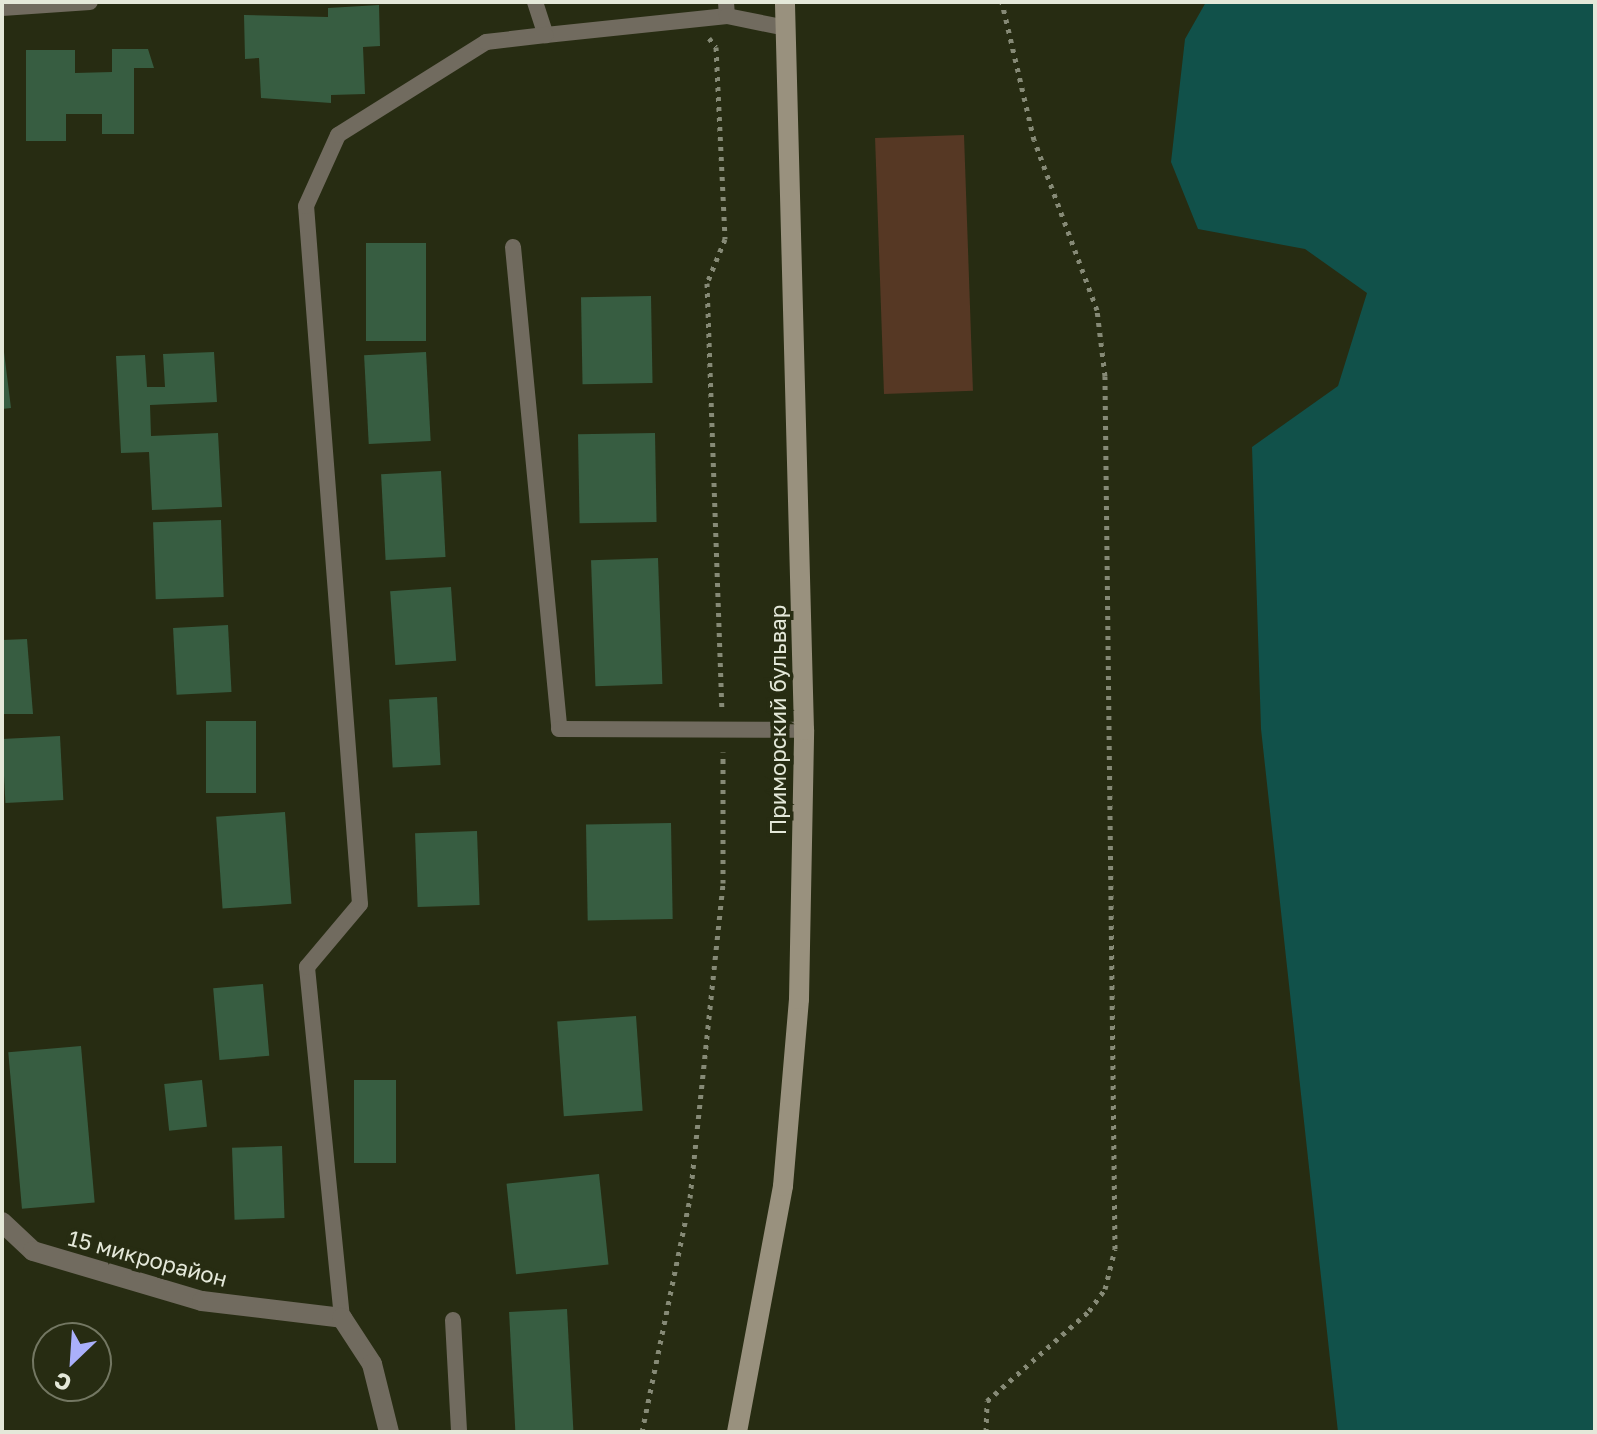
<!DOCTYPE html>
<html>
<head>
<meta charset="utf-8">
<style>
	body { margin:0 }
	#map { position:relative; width:1597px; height:1434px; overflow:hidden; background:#272c12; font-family:"Golos Text",sans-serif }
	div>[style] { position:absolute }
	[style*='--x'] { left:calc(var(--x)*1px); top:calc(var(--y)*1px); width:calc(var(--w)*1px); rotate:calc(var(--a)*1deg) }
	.green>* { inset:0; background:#563824; transform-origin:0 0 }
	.water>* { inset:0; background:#11514a }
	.building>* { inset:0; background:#375d41; transform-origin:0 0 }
	.path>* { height:5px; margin-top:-2.5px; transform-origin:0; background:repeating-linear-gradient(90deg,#868a76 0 4px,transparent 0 10px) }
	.lane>* { height:16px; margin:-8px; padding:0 8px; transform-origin:8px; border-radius:8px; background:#716b5f }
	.street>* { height:20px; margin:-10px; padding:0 10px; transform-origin:10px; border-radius:10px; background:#716b5f }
	.secondary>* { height:20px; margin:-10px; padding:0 10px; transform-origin:10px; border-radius:10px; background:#99917e }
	span { translate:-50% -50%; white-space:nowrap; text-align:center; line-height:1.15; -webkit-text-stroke:7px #272c12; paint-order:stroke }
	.street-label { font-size:22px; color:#e4e8d9 }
	.frame { position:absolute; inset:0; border:4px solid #e4e8d9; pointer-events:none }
	.north { position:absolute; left:32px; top:1322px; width:80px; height:80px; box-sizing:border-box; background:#272c12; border:2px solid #737762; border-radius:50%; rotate:205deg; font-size:22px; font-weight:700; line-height:32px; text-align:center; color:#e4e8d9 }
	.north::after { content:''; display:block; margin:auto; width:28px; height:36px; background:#aab0fb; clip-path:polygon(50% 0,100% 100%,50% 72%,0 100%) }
</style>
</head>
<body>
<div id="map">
	<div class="green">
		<i style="left:964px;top:135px;width:256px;height:89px;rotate:88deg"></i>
	</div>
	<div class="water">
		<i style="clip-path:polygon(1206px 2px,1595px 2px,1595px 1432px,1338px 1432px,1261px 729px,1252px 447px,1338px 386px,1367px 293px,1305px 249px,1198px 229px,1171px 162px,1185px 39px)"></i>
	</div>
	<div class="building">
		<i style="clip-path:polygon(379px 5px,380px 46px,363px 47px,365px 94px,331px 95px,331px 103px,261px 98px,259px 58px,245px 59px,244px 15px,328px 17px,328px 8px)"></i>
		<i style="clip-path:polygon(112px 49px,148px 49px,154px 68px,134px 68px,134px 134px,102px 134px,102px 114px,66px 114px,66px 141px,26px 141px,26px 50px,75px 50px,75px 73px,112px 72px)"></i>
		<i style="left:366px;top:243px;width:60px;height:98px"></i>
		<i style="left:651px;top:296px;width:87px;height:70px;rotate:89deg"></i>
		<i style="clip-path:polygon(2px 336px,11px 408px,2px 409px)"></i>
		<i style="clip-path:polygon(214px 352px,217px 402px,150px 405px,151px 436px,218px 433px,222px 507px,152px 510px,149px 452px,121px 453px,116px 356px,145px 355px,147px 387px,165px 387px,163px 354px)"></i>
		<i style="left:426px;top:352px;width:89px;height:62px;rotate:87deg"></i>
		<i style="left:655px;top:433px;width:89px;height:77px;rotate:89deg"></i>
		<i style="left:441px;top:471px;width:86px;height:60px;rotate:87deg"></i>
		<i style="left:221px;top:520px;width:77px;height:68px;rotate:88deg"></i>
		<i style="left:658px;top:558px;width:126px;height:67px;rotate:88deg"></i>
		<i style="left:451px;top:587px;width:74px;height:61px;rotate:86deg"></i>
		<i style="left:228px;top:625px;width:67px;height:55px;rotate:87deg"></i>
		<i style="clip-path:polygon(27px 639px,33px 714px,2px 714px,2px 640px)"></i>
		<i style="left:437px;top:697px;width:68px;height:48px;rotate:87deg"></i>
		<i style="left:206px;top:721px;width:50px;height:72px"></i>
		<i style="left:60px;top:736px;width:64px;height:58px;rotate:87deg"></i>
		<i style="left:285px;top:812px;width:92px;height:69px;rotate:86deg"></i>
		<i style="left:671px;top:823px;width:96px;height:85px;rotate:89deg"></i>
		<i style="left:477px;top:831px;width:74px;height:62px;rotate:88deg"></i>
		<i style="left:263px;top:984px;width:72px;height:50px;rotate:85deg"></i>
		<i style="left:636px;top:1016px;width:95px;height:79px;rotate:86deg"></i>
		<i style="left:81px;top:1046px;width:157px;height:73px;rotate:85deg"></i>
		<i style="left:202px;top:1080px;width:47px;height:38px;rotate:84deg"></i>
		<i style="left:354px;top:1080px;width:42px;height:83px"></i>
		<i style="left:282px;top:1146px;width:72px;height:50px;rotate:88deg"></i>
		<i style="left:599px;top:1174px;width:91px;height:93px;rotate:84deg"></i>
		<i style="left:567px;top:1309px;width:123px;height:58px;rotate:87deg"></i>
	</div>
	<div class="path">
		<i style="--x:709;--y:38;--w:11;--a:52"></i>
		<i style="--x:716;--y:47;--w:192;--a:87.3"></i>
		<i style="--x:725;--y:239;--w:48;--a:112.2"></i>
		<i style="--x:707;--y:283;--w:427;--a:88"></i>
		<i style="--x:642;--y:1432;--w:239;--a:-78.4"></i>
		<i style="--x:690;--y:1198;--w:317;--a:-84"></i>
		<i style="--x:723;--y:883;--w:131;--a:-90"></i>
		<i style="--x:986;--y:1432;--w:31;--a:-88"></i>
		<i style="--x:987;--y:1401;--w:136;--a:-41.4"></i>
		<i style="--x:1089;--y:1311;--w:27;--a:-54"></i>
		<i style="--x:1105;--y:1289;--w:41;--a:-76"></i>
		<i style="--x:1115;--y:1249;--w:873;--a:-90.66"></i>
		<i style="--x:1105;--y:376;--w:66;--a:-96.9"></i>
		<i style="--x:1097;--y:310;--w:181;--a:-110.3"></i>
		<i style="--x:1034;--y:140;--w:142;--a:-103.1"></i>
	</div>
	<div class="lane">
		<i style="--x:535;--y:2;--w:35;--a:72"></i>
		<i style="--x:546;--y:35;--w:182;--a:-6"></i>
		<i style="--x:726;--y:2;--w:14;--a:86"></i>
		<i style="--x:727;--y:16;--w:60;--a:11.5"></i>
		<i style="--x:2;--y:8;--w:88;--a:-3.9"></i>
		<i style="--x:513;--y:247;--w:484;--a:84.5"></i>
		<i style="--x:559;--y:729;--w:245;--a:0.2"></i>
		<i style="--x:342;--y:1318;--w:353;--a:-95.7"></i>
		<i style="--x:307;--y:967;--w:82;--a:-49.9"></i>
		<i style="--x:360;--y:904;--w:700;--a:-94.42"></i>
		<i style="--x:306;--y:206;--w:78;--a:-65.7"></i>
		<i style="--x:338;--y:135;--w:175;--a:-32.1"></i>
		<i style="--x:486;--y:42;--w:60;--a:-6.7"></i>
		<i style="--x:453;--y:1320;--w:112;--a:86.9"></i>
	</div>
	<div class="street">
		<i style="--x:2;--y:1222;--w:42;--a:43.1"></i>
		<i style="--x:33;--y:1251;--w:176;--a:16.5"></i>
		<i style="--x:202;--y:1301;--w:141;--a:6.9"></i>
		<i style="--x:342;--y:1318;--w:55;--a:56.9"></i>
		<i style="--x:372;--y:1364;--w:70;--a:76"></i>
	</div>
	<div class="secondary">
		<i style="--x:737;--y:1432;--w:250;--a:-79.4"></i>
		<i style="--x:783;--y:1186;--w:188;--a:-85.1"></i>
		<i style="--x:799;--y:999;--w:269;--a:-88.9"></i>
		<i style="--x:804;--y:730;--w:728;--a:-91.5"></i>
	</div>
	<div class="street-label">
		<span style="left:778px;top:720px;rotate:-90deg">Приморский бульвар</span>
		<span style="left:148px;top:1258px;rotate:15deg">15 микрорайон</span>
	</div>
	<div class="frame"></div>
	<div class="north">С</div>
</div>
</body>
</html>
